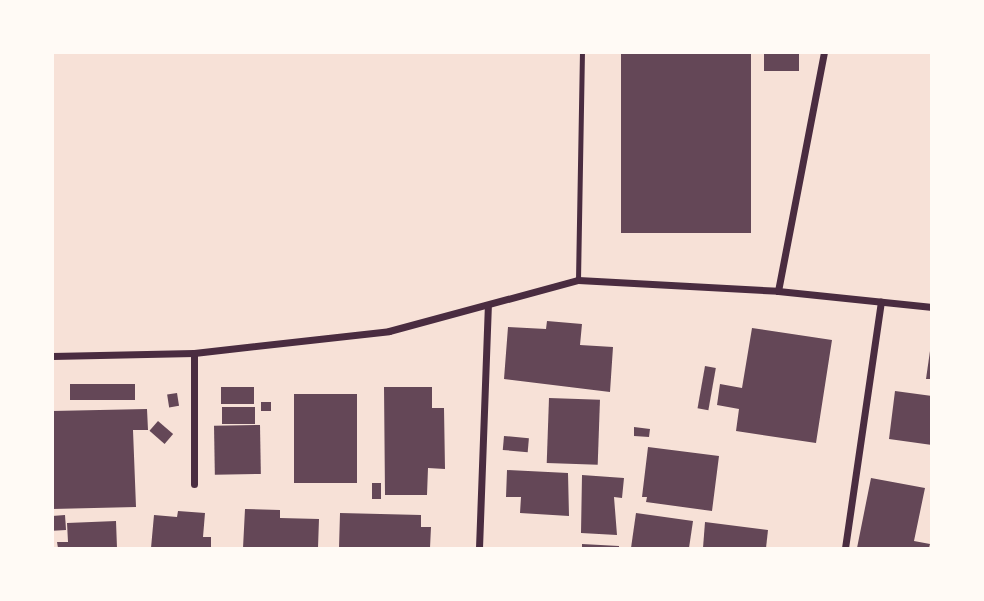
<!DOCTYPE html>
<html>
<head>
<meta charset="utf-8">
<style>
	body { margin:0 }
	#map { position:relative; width:984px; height:601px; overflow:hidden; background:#f7e1d7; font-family:"Public Sans",sans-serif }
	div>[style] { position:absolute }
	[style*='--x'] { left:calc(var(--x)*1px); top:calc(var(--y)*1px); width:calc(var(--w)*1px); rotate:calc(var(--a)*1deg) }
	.building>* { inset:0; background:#644757; transform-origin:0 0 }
	.service>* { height:5px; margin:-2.5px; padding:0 2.5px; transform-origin:2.5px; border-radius:2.5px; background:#4a2c40 }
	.minor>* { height:7px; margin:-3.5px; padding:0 3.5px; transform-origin:3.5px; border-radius:3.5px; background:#4a2c40 }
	span { translate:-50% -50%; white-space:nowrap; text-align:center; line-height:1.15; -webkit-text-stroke:7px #fffaf5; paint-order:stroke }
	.frame { position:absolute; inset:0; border:54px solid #fffaf5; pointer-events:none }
</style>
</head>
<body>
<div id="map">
	<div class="building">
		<i style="left:621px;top:52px;width:130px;height:181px"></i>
		<i style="left:764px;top:52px;width:35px;height:19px"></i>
		<i style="clip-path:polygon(547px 321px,582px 324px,580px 345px,613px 347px,610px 392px,504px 379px,508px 327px,546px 329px)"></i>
		<i style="clip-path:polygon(752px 328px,832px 340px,816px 443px,736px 431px,739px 409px,717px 405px,720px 384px,742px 388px)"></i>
		<i style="clip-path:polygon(930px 351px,932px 351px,932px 379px,926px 379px)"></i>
		<i style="left:705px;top:366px;width:11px;height:43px;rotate:10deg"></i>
		<i style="left:135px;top:384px;width:16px;height:65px;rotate:90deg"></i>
		<i style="left:254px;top:387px;width:17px;height:33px;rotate:90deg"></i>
		<i style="clip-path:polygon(384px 387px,432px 387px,432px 408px,444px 408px,445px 469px,428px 468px,427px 495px,385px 495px)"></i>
		<i style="clip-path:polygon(895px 391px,932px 396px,932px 445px,889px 439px)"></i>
		<i style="left:177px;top:393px;width:13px;height:10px;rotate:81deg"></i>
		<i style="left:294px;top:394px;width:63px;height:89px"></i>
		<i style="left:549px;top:398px;width:51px;height:65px;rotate:2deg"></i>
		<i style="left:261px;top:402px;width:10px;height:9px"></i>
		<i style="left:222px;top:407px;width:33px;height:17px"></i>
		<i style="clip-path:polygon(147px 409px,148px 430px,133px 430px,136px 507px,52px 509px,52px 411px)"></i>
		<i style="left:158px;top:421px;width:20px;height:13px;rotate:41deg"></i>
		<i style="left:260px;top:425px;width:49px;height:46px;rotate:89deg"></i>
		<i style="clip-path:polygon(634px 427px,650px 429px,649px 437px,634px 436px)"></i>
		<i style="left:504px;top:436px;width:25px;height:14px;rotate:5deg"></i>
		<i style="clip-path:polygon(648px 447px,719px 456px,712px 511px,646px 502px,647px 497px,642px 497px)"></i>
		<i style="clip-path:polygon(507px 470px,568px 473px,569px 516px,520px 513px,521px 497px,506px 497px)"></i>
		<i style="clip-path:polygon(582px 475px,624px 478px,622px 498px,614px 497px,617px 535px,581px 533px)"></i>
		<i style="clip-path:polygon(871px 478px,925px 488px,914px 541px,930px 544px,929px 548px,857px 548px)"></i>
		<i style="left:372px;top:483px;width:9px;height:16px"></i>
		<i style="clip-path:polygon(245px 509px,280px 510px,280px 518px,319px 519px,318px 548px,243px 548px)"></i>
		<i style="clip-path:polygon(178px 511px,205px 513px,203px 537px,211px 537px,211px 548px,151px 548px,154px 515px,177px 517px)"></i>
		<i style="clip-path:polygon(340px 513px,421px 515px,421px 527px,431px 527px,430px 548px,339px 548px)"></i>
		<i style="clip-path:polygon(636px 513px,693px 521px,689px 548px,631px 548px)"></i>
		<i style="left:65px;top:515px;width:15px;height:13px;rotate:86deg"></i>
		<i style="clip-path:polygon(116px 521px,117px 548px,58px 548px,57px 542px,68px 542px,67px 523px)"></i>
		<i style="clip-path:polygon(705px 522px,768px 530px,766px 548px,703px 548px)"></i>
		<i style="clip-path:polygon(582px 544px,619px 546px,619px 548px,582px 548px)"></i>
	</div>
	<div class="service">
		<i style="--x:578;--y:280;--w:228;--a:-89"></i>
	</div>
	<div class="minor">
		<i style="--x:778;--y:291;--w:243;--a:-79.1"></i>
		<i style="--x:194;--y:353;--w:131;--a:90"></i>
		<i style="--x:52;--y:356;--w:142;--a:-1.2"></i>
		<i style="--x:194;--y:353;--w:196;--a:-6.4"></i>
		<i style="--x:389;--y:331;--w:196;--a:-15.1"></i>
		<i style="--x:578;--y:280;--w:200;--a:3.1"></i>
		<i style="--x:778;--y:291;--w:155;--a:5.9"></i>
		<i style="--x:479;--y:548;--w:241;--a:-87.9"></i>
		<i style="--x:845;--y:548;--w:249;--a:-81.7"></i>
	</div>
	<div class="frame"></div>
</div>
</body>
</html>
